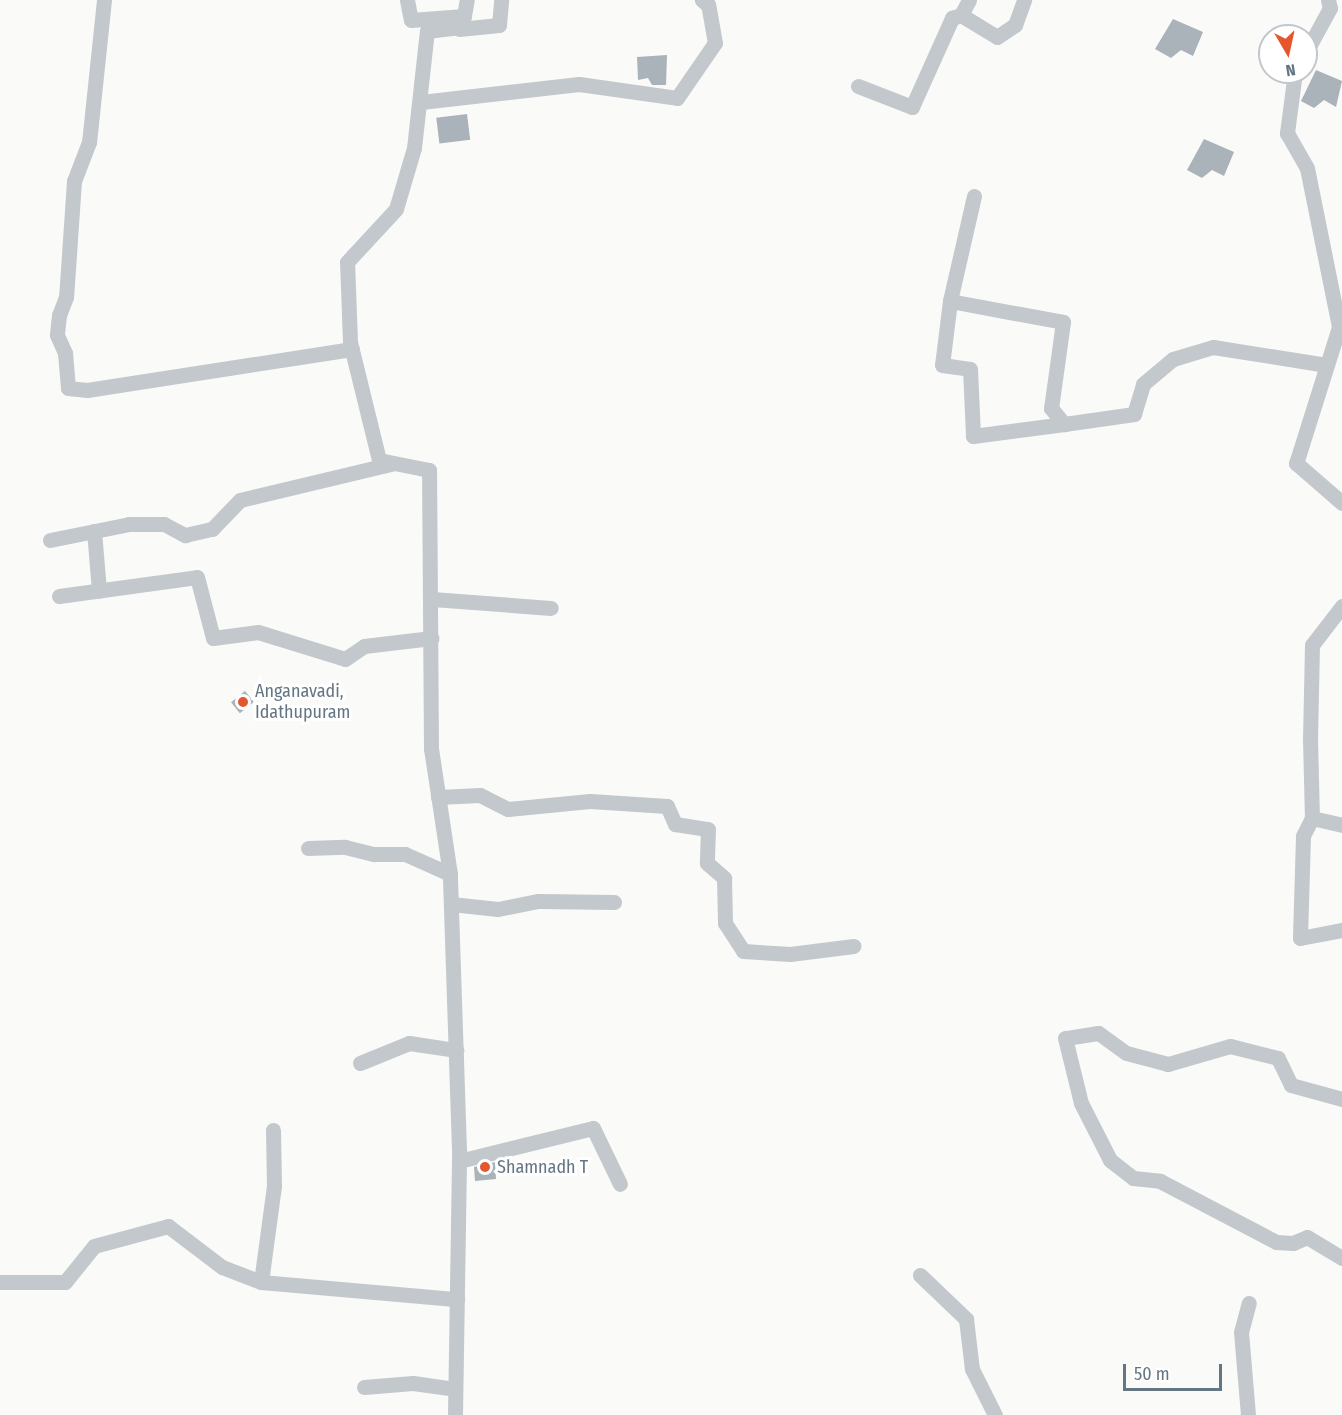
<!DOCTYPE html>
<html>
<head>
<meta charset="utf-8">
<style>
	body { margin:0 }
	#map { position:relative; width:1342px; height:1415px; overflow:hidden; background:#fafaf8; font-family:"Fira Sans Condensed",sans-serif }
	div>[style] { position:absolute }
	[style*='--x'] { left:calc(var(--x)*1px); top:calc(var(--y)*1px); width:calc(var(--w)*1px); rotate:calc(var(--a)*1deg) }
	.building>* { inset:0; background:#aab3b9; transform-origin:0 0 }
	.minor>* { height:15px; margin:-7.5px; padding:0 7.5px; transform-origin:7.5px; border-radius:7.5px; background:#c3c8cc }
	.dots>* { width:16px; height:16px; translate:-50% -50%; box-sizing:border-box; border:3px solid #fff; border-radius:50% }
	span { translate:-50% -50%; white-space:nowrap; text-align:center; line-height:1.15; -webkit-text-stroke:6px #fff; paint-order:stroke }
	.poi-label { font-size:18px; color:#657683 }
	.left { translate:0 -50%; text-align:left }
	.north { position:absolute; left:1258px; top:24px; width:60px; height:60px; box-sizing:border-box; background:#fff; border:2px solid #c1c8cd; border-radius:50%; rotate:171deg; font-size:16px; font-weight:700; line-height:24px; text-align:center; color:#657683 }
	.north::after { content:''; display:block; margin:auto; width:21px; height:27px; background:#e4572e; clip-path:polygon(50% 0,100% 100%,50% 72%,0 100%) }
	.scale { position:absolute; left:1123px; top:1364px; width:99px; height:27px; box-sizing:border-box; border:3px solid #657683; border-top:0; padding-left:8px; font-size:18px; line-height:21px; white-space:nowrap; color:#657683; -webkit-text-stroke:4px #fff; paint-order:stroke }
</style>
</head>
<body>
<div id="map">
	<div class="building">
		<i style="clip-path:polygon(1173px 19px,1203px 32px,1193px 56px,1181px 50px,1171px 58px,1155px 49px)"></i>
		<i style="clip-path:polygon(667px 55px,666px 85px,652px 85px,648px 78px,638px 80px,637px 57px)"></i>
		<i style="clip-path:polygon(1316px 70px,1342px 81px,1336px 107px,1324px 100px,1314px 108px,1301px 101px)"></i>
		<i style="left:467px;top:114px;width:26px;height:31px;rotate:83deg"></i>
		<i style="clip-path:polygon(1204px 139px,1234px 152px,1224px 176px,1212px 170px,1202px 178px,1187px 170px)"></i>
		<i style="left:245px;top:691px;width:14px;height:18px;rotate:51deg"></i>
		<i style="clip-path:polygon(495px 1162px,496px 1179px,475px 1181px,474px 1167px)"></i>
	</div>
	<div class="minor">
		<i style="--x:104;--y:0;--w:143;--a:96"></i>
		<i style="--x:89;--y:142;--w:42;--a:111"></i>
		<i style="--x:74;--y:181;--w:116;--a:93.9"></i>
		<i style="--x:66;--y:297;--w:19;--a:111"></i>
		<i style="--x:59;--y:315;--w:20;--a:96"></i>
		<i style="--x:57;--y:335;--w:20;--a:66"></i>
		<i style="--x:65;--y:353;--w:35;--a:85"></i>
		<i style="--x:68;--y:388;--w:19;--a:6"></i>
		<i style="--x:87;--y:390;--w:268;--a:-8.8"></i>
		<i style="--x:407;--y:0;--w:20;--a:79"></i>
		<i style="--x:411;--y:20;--w:53;--a:-4.3"></i>
		<i style="--x:961;--y:15;--w:17;--a:-62"></i>
		<i style="--x:459;--y:29;--w:40;--a:-5.7"></i>
		<i style="--x:499;--y:25;--w:25;--a:-85"></i>
		<i style="--x:1306;--y:52;--w:50;--a:-61.4"></i>
		<i style="--x:1330;--y:8;--w:8;--a:-104"></i>
		<i style="--x:1295;--y:72;--w:62;--a:97.5"></i>
		<i style="--x:1287;--y:133;--w:40;--a:60.3"></i>
		<i style="--x:1307;--y:168;--w:162;--a:78.6"></i>
		<i style="--x:1339;--y:327;--w:143;--a:107.5"></i>
		<i style="--x:1296;--y:463;--w:61;--a:41"></i>
		<i style="--x:858;--y:86;--w:58;--a:21.3"></i>
		<i style="--x:912;--y:107;--w:98;--a:-65.8"></i>
		<i style="--x:952;--y:18;--w:9;--a:-18"></i>
		<i style="--x:961;--y:15;--w:42;--a:31.4"></i>
		<i style="--x:997;--y:37;--w:22;--a:-34"></i>
		<i style="--x:1015;--y:25;--w:27;--a:-70"></i>
		<i style="--x:421;--y:102;--w:159;--a:-6.5"></i>
		<i style="--x:579;--y:84;--w:99;--a:8.1"></i>
		<i style="--x:677;--y:98;--w:67;--a:-55.4"></i>
		<i style="--x:715;--y:43;--w:39;--a:-100"></i>
		<i style="--x:708;--y:5;--w:8;--a:-140"></i>
		<i style="--x:974;--y:196;--w:108;--a:102.9"></i>
		<i style="--x:950;--y:301;--w:115;--a:10.5"></i>
		<i style="--x:1063;--y:322;--w:87;--a:97.9"></i>
		<i style="--x:1051;--y:408;--w:21;--a:51"></i>
		<i style="--x:1064;--y:424;--w:71;--a:-8.1"></i>
		<i style="--x:1134;--y:414;--w:31;--a:-73"></i>
		<i style="--x:1143;--y:384;--w:39;--a:-40"></i>
		<i style="--x:1173;--y:359;--w:42;--a:-16.7"></i>
		<i style="--x:1213;--y:347;--w:115;--a:9"></i>
		<i style="--x:950;--y:301;--w:64;--a:97.1"></i>
		<i style="--x:942;--y:365;--w:28;--a:8"></i>
		<i style="--x:970;--y:369;--w:67;--a:87.4"></i>
		<i style="--x:973;--y:436;--w:92;--a:-7.5"></i>
		<i style="--x:94;--y:531;--w:60;--a:85.2"></i>
		<i style="--x:50;--y:540;--w:81;--a:-11.4"></i>
		<i style="--x:129;--y:524;--w:35;--a:0"></i>
		<i style="--x:164;--y:524;--w:24;--a:28"></i>
		<i style="--x:185;--y:535;--w:28;--a:-13"></i>
		<i style="--x:212;--y:529;--w:40;--a:-46"></i>
		<i style="--x:240;--y:500;--w:155;--a:-13.4"></i>
		<i style="--x:59;--y:596;--w:139;--a:-7.8"></i>
		<i style="--x:197;--y:577;--w:63;--a:75.3"></i>
		<i style="--x:213;--y:638;--w:45;--a:-7.6"></i>
		<i style="--x:258;--y:632;--w:91;--a:17.2"></i>
		<i style="--x:345;--y:659;--w:23;--a:-34"></i>
		<i style="--x:364;--y:646;--w:68;--a:-6.7"></i>
		<i style="--x:432;--y:599;--w:119;--a:4.3"></i>
		<i style="--x:1342;--y:606;--w:49;--a:127.6"></i>
		<i style="--x:1312;--y:645;--w:93;--a:91.2"></i>
		<i style="--x:1310;--y:738;--w:80;--a:88.6"></i>
		<i style="--x:1312;--y:818;--w:31;--a:13"></i>
		<i style="--x:438;--y:797;--w:42;--a:-2.7"></i>
		<i style="--x:480;--y:795;--w:31;--a:27"></i>
		<i style="--x:508;--y:809;--w:82;--a:-5.6"></i>
		<i style="--x:590;--y:801;--w:77;--a:3.7"></i>
		<i style="--x:667;--y:806;--w:20;--a:66"></i>
		<i style="--x:675;--y:824;--w:33;--a:9"></i>
		<i style="--x:708;--y:829;--w:34;--a:92"></i>
		<i style="--x:707;--y:863;--w:23;--a:41"></i>
		<i style="--x:724;--y:878;--w:45;--a:88.7"></i>
		<i style="--x:725;--y:923;--w:33;--a:57"></i>
		<i style="--x:743;--y:951;--w:47;--a:3.7"></i>
		<i style="--x:790;--y:954;--w:64;--a:-7.2"></i>
		<i style="--x:1312;--y:818;--w:20;--a:117"></i>
		<i style="--x:1303;--y:836;--w:102;--a:91.7"></i>
		<i style="--x:1300;--y:938;--w:43;--a:-10.8"></i>
		<i style="--x:308;--y:848;--w:37;--a:-2"></i>
		<i style="--x:345;--y:847;--w:30;--a:14"></i>
		<i style="--x:374;--y:854;--w:31;--a:0"></i>
		<i style="--x:405;--y:854;--w:49;--a:24"></i>
		<i style="--x:451;--y:904;--w:47;--a:6.1"></i>
		<i style="--x:498;--y:909;--w:41;--a:-11.3"></i>
		<i style="--x:538;--y:901;--w:76;--a:0.8"></i>
		<i style="--x:360;--y:1063;--w:53;--a:-22.2"></i>
		<i style="--x:409;--y:1043;--w:48;--a:8.5"></i>
		<i style="--x:1342;--y:1099;--w:53;--a:-164.6"></i>
		<i style="--x:1291;--y:1085;--w:30;--a:-116"></i>
		<i style="--x:1278;--y:1058;--w:49;--a:-166"></i>
		<i style="--x:1230;--y:1046;--w:65;--a:163.8"></i>
		<i style="--x:1168;--y:1064;--w:43;--a:-165.3"></i>
		<i style="--x:1126;--y:1053;--w:34;--a:-144"></i>
		<i style="--x:1098;--y:1033;--w:33;--a:171"></i>
		<i style="--x:1065;--y:1038;--w:67;--a:76.2"></i>
		<i style="--x:1081;--y:1103;--w:64;--a:63"></i>
		<i style="--x:1110;--y:1160;--w:29;--a:38"></i>
		<i style="--x:1133;--y:1178;--w:27;--a:6"></i>
		<i style="--x:1160;--y:1181;--w:131;--a:27.7"></i>
		<i style="--x:1276;--y:1242;--w:17;--a:3"></i>
		<i style="--x:1293;--y:1243;--w:15;--a:-23"></i>
		<i style="--x:1307;--y:1237;--w:41;--a:31"></i>
		<i style="--x:459;--y:1161;--w:138;--a:-13.8"></i>
		<i style="--x:593;--y:1128;--w:62;--a:64.3"></i>
		<i style="--x:920;--y:1275;--w:64;--a:43.7"></i>
		<i style="--x:966;--y:1319;--w:50;--a:83.2"></i>
		<i style="--x:972;--y:1369;--w:51;--a:63.4"></i>
		<i style="--x:0;--y:1282;--w:65;--a:0"></i>
		<i style="--x:65;--y:1282;--w:46;--a:-51.1"></i>
		<i style="--x:94;--y:1246;--w:77;--a:-15.1"></i>
		<i style="--x:168;--y:1226;--w:68;--a:37.2"></i>
		<i style="--x:222;--y:1267;--w:42;--a:21"></i>
		<i style="--x:261;--y:1282;--w:197;--a:5"></i>
		<i style="--x:261;--y:1282;--w:97;--a:-82.3"></i>
		<i style="--x:274;--y:1186;--w:56;--a:-91"></i>
		<i style="--x:364;--y:1387;--w:49;--a:-4.7"></i>
		<i style="--x:413;--y:1383;--w:42;--a:8.1"></i>
		<i style="--x:455;--y:1415;--w:265;--a:-89.1"></i>
		<i style="--x:459;--y:1150;--w:276;--a:-91.9"></i>
		<i style="--x:450;--y:874;--w:126;--a:-98.6"></i>
		<i style="--x:431;--y:749;--w:279;--a:-90.4"></i>
		<i style="--x:429;--y:470;--w:51;--a:-168.7"></i>
		<i style="--x:379;--y:460;--w:122;--a:-103.8"></i>
		<i style="--x:350;--y:342;--w:80;--a:-92.1"></i>
		<i style="--x:347;--y:262;--w:72;--a:-47.2"></i>
		<i style="--x:396;--y:209;--w:64;--a:-73.6"></i>
		<i style="--x:414;--y:148;--w:118;--a:-83.7"></i>
		<i style="--x:427;--y:31;--w:35;--a:-7"></i>
		<i style="--x:462;--y:27;--w:27;--a:-80"></i>
		<i style="--x:1248;--y:1415;--w:83;--a:-94.8"></i>
		<i style="--x:1241;--y:1332;--w:30;--a:-75"></i>
	</div>
	<div class="dots">
		<i style="left:243px;top:702px;background:#e4572e"></i>
		<i style="left:485px;top:1167px;background:#e4572e"></i>
	</div>
	<div class="poi-label">
		<span class="left" style="left:255px;top:702px">Anganavadi,<br>Idathupuram</span>
		<span class="left" style="left:497px;top:1167px">Shamnadh T</span>
	</div>
	<div class="north">N</div>
	<div class="scale">50 m</div>
</div>
</body>
</html>
